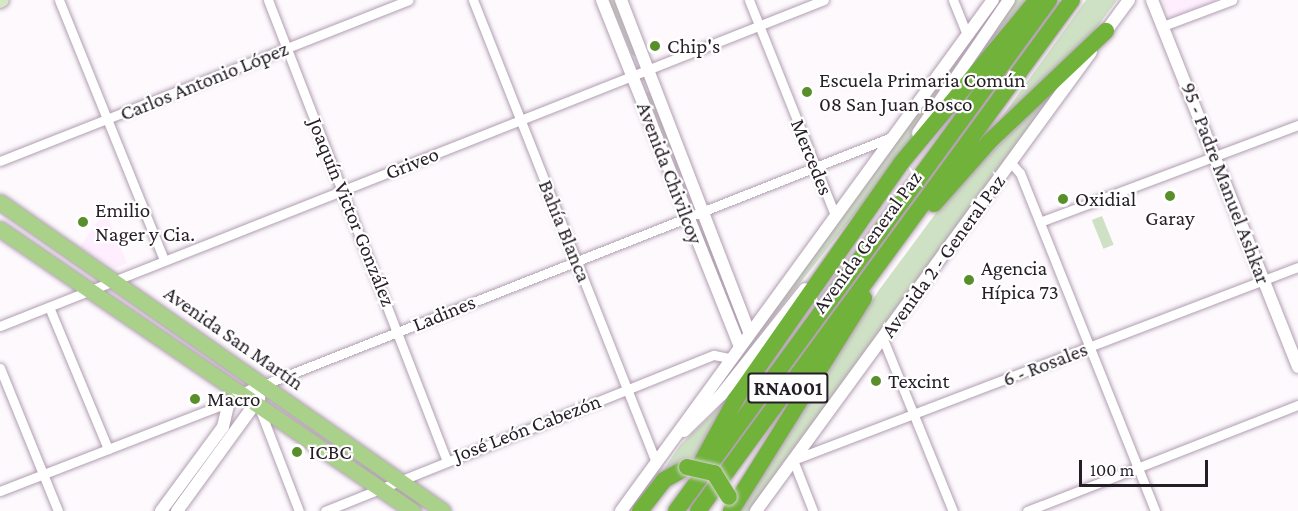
<!DOCTYPE html>
<html>
<head>
<meta charset="utf-8">
<style>
	body { margin:0 }
	#map { position:relative; width:1298px; height:511px; overflow:hidden; background:#fdf9fd; font-family:"Crimson Pro",serif }
	div>[style] { position:absolute }
	[style*='--x'] { left:calc(var(--x)*1px); top:calc(var(--y)*1px); width:calc(var(--w)*1px); rotate:calc(var(--a)*1deg) }
	.built>* { inset:0; background:#feeefe }
	.green>* { inset:0; background:#cfe1c5; transform-origin:0 0 }
	.roads { filter:drop-shadow(0 0 2px #b19eb1) drop-shadow(0 0 2px #b19eb1) }
	.minor>* { height:9px; margin:-4.5px; padding:0 4.5px; transform-origin:4.5px; border-radius:4.5px; background:#fff }
	.tertiary>* { height:12px; margin:-6px; padding:0 6px; transform-origin:6px; border-radius:6px; background:#fff }
	.secondary>* { height:14px; margin:-7px; padding:0 7px; transform-origin:7px; border-radius:7px; background:#d4e8c4 }
	.primary>* { height:15px; margin:-7.5px; padding:0 7.5px; transform-origin:7.5px; border-radius:7.5px; background:#a9d189 }
	.motorway>* { height:16px; margin:-8px; padding:0 8px; transform-origin:8px; border-radius:8px; background:#70b23a }
	.bridges { filter:drop-shadow(0 0 2px #d8d6d8) drop-shadow(0 0 2px #d8d6d8) }
	.motorway-bridge>* { height:16px; margin:-8px; padding:0 8px; transform-origin:8px; border-radius:8px; background:#70b23a }
	.dots>* { width:16px; height:16px; translate:-50% -50%; box-sizing:border-box; border:3px solid #fff; border-radius:50% }
	span { translate:-50% -50%; white-space:nowrap; text-align:center; line-height:1.15; -webkit-text-stroke:4.5px #fff; paint-order:stroke }
	.shield-label span { padding:2px 4px; background:#fff; border:2px solid; border-radius:4px; -webkit-text-stroke-width:0 }
	.shield-label { font-size:20px; color:#261e26; font-weight:700 }
	.poi-label { font-size:21px; color:#261e26 }
	.left { translate:0 -50%; text-align:left }
	.street-label { font-size:21px; color:#261e26 }
	.scale { position:absolute; left:1079px; top:460px; width:129px; height:27px; box-sizing:border-box; border:3px solid #261e26; border-top:0; padding-left:8px; font-size:18px; line-height:21px; white-space:nowrap; color:#261e26; -webkit-text-stroke:4px #fff; paint-order:stroke }
</style>
</head>
<body>
<div id="map">
	<div class="built">
		<i style="clip-path:polygon(1163px 0,1217px 0,1171px 18px)"></i>
		<i style="clip-path:polygon(105px 211px,127px 263px,115px 268px,80px 247px)"></i>
	</div>
	<div class="green">
		<i style="clip-path:polygon(609px 0,614px 0,636px 56px,632px 55px)"></i>
		<i style="clip-path:polygon(1000px 0,1005px 0,888px 172px,709px 398px)"></i>
		<i style="clip-path:polygon(1014px 0,1027px 0,962px 74px)"></i>
		<i style="clip-path:polygon(1086px 0,1117px 0,1091px 35px,999px 121px)"></i>
		<i style="clip-path:polygon(1066px 79px,749px 511px,737px 511px,879px 290px,953px 190px)"></i>
		<i style="clip-path:polygon(650px 92px,692px 196px,691px 198px,646px 93px)"></i>
		<i style="left:1102px;top:216px;width:31px;height:11px;rotate:68deg"></i>
		<i style="clip-path:polygon(705px 232px,741px 324px,701px 234px)"></i>
		<i style="clip-path:polygon(750px 365px,694px 459px,662px 472px,681px 444px,723px 404px)"></i>
	</div>
	<div class="roads">
		<div class="minor">
			<i style="--x:59;--y:0;--w:280;--a:68"></i>
			<i style="--x:268;--y:0;--w:492;--a:68.8"></i>
			<i style="--x:473;--y:0;--w:498;--a:68.4"></i>
			<i style="--x:749;--y:0;--w:229;--a:68.2"></i>
			<i style="--x:953;--y:0;--w:38;--a:68"></i>
			<i style="--x:1163;--y:26;--w:74;--a:-20.6"></i>
			<i style="--x:0;--y:161;--w:439;--a:-21.5"></i>
			<i style="--x:1011;--y:163;--w:13;--a:48"></i>
			<i style="--x:1020;--y:173;--w:364;--a:68.2"></i>
			<i style="--x:1040;--y:222;--w:276;--a:-20.6"></i>
			<i style="--x:49;--y:307;--w:154;--a:67.4"></i>
			<i style="--x:0;--y:326;--w:886;--a:-21.59"></i>
			<i style="--x:883;--y:339;--w:186;--a:67.9"></i>
			<i style="--x:0;--y:368;--w:154;--a:67.9"></i>
			<i style="--x:263;--y:385;--w:673;--a:-21.53"></i>
			<i style="--x:260;--y:410;--w:108;--a:68.9"></i>
			<i style="--x:0;--y:491;--w:246;--a:-21.2"></i>
			<i style="--x:325;--y:511;--w:419;--a:-21.9"></i>
			<i style="--x:714;--y:355;--w:16;--a:11"></i>
			<i style="--x:813;--y:511;--w:55;--a:-111.4"></i>
			<i style="--x:793;--y:460;--w:541;--a:-20.92"></i>
			<i style="--x:1027;--y:511;--w:291;--a:-21.4"></i>
		</div>
		<div class="tertiary">
			<i style="--x:602;--y:0;--w:371;--a:68.3"></i>
			<i style="--x:621;--y:0;--w:356;--a:68.9"></i>
			<i style="--x:1152;--y:0;--w:395;--a:68.3"></i>
			<i style="--x:1101;--y:38;--w:47;--a:-53.6"></i>
			<i style="--x:918;--y:133;--w:161;--a:-55.6"></i>
			<i style="--x:684;--y:431;--w:52;--a:-44.2"></i>
			<i style="--x:721;--y:395;--w:135;--a:-51.6"></i>
			<i style="--x:161;--y:511;--w:104;--a:-53.6"></i>
			<i style="--x:223;--y:427;--w:26;--a:-77"></i>
			<i style="--x:229;--y:402;--w:38;--a:-27"></i>
			<i style="--x:177;--y:511;--w:140;--a:-54"></i>
			<i style="--x:621;--y:511;--w:632;--a:-53.95"></i>
			<i style="--x:756;--y:511;--w:568;--a:-53.88"></i>
		</div>
		<div class="secondary">
			<i style="--x:0;--y:1;--w:2;--a:-27"></i>
		</div>
		<div class="primary">
			<i style="--x:0;--y:202;--w:540;--a:34.9"></i>
			<i style="--x:0;--y:229;--w:500;--a:34.33"></i>
		</div>
		<div class="motorway">
			<i style="--x:934;--y:204;--w:84;--a:-48.4"></i>
			<i style="--x:990;--y:141;--w:160;--a:-43.5"></i>
			<i style="--x:700;--y:465;--w:75;--a:-61.4"></i>
			<i style="--x:736;--y:399;--w:289;--a:-55"></i>
			<i style="--x:902;--y:162;--w:211;--a:-50.2"></i>
			<i style="--x:640;--y:511;--w:39;--a:-52"></i>
			<i style="--x:664;--y:480;--w:26;--a:-29"></i>
			<i style="--x:676;--y:511;--w:633;--a:-53.87"></i>
			<i style="--x:698;--y:511;--w:633;--a:-53.8"></i>
			<i style="--x:731;--y:511;--w:251;--a:-58"></i>
		</div>
	</div>
	<div class="bridges">
		<div class="motorway-bridge">
			<i style="--x:687;--y:467;--w:28;--a:13"></i>
			<i style="--x:714;--y:473;--w:28;--a:58"></i>
		</div>
	</div>
	<div class="dots">
		<i style="left:655px;top:46px;background:#598f2a"></i>
		<i style="left:807px;top:92px;background:#598f2a"></i>
		<i style="left:1170px;top:196px;background:#598f2a"></i>
		<i style="left:1063px;top:199px;background:#598f2a"></i>
		<i style="left:83px;top:222px;background:#598f2a"></i>
		<i style="left:969px;top:280px;background:#598f2a"></i>
		<i style="left:876px;top:381px;background:#598f2a"></i>
		<i style="left:195px;top:399px;background:#598f2a"></i>
		<i style="left:297px;top:452px;background:#598f2a"></i>
	</div>
	<div class="shield-label">
		<span style="left:788px;top:388px">RNA001</span>
	</div>
	<div class="poi-label">
		<span class="left" style="left:667px;top:46px">Chip's</span>
		<span class="left" style="left:819px;top:92px">Escuela Primaria Común<br>08 San Juan Bosco</span>
		<span class="left" style="left:1075px;top:199px">Oxidial</span>
		<span class="left" style="left:95px;top:222px">Emilio<br>Nager y Cia.</span>
		<span style="left:1170px;top:218px">Garay</span>
		<span class="left" style="left:981px;top:280px">Agencia<br>Hípica 73</span>
		<span class="left" style="left:888px;top:381px">Texcint</span>
		<span class="left" style="left:207px;top:399px">Macro</span>
		<span class="left" style="left:309px;top:452px">ICBC</span>
	</div>
	<div class="street-label">
		<span style="left:204px;top:81px;rotate:-22deg">Carlos Antonio López</span>
		<span style="left:812px;top:157px;rotate:68deg">Mercedes</span>
		<span style="left:412px;top:163px;rotate:-22deg">Griveo</span>
		<span style="left:670px;top:173px;rotate:69deg">Avenida Chivilcoy</span>
		<span style="left:1226px;top:183px;rotate:69deg">95 - Padre Manuel Ashkar</span>
		<span style="left:352px;top:212px;rotate:68deg">Joaquín Victor González</span>
		<span style="left:565px;top:231px;rotate:68deg">Bahía Blanca</span>
		<span style="left:867px;top:242px;rotate:-54deg">Avenida General Paz</span>
		<span style="left:943px;top:256px;rotate:-54deg">Avenida 2 - General Paz</span>
		<span style="left:444px;top:313px;rotate:-22deg">Ladines</span>
		<span style="left:234px;top:338px;rotate:35deg">Avenida San Martín</span>
		<span style="left:1045px;top:364px;rotate:-21deg">6 - Rosales</span>
		<span style="left:527px;top:428px;rotate:-21deg">José León Cabezón</span>
	</div>
	<div class="scale">100 m</div>
</div>
</body>
</html>
